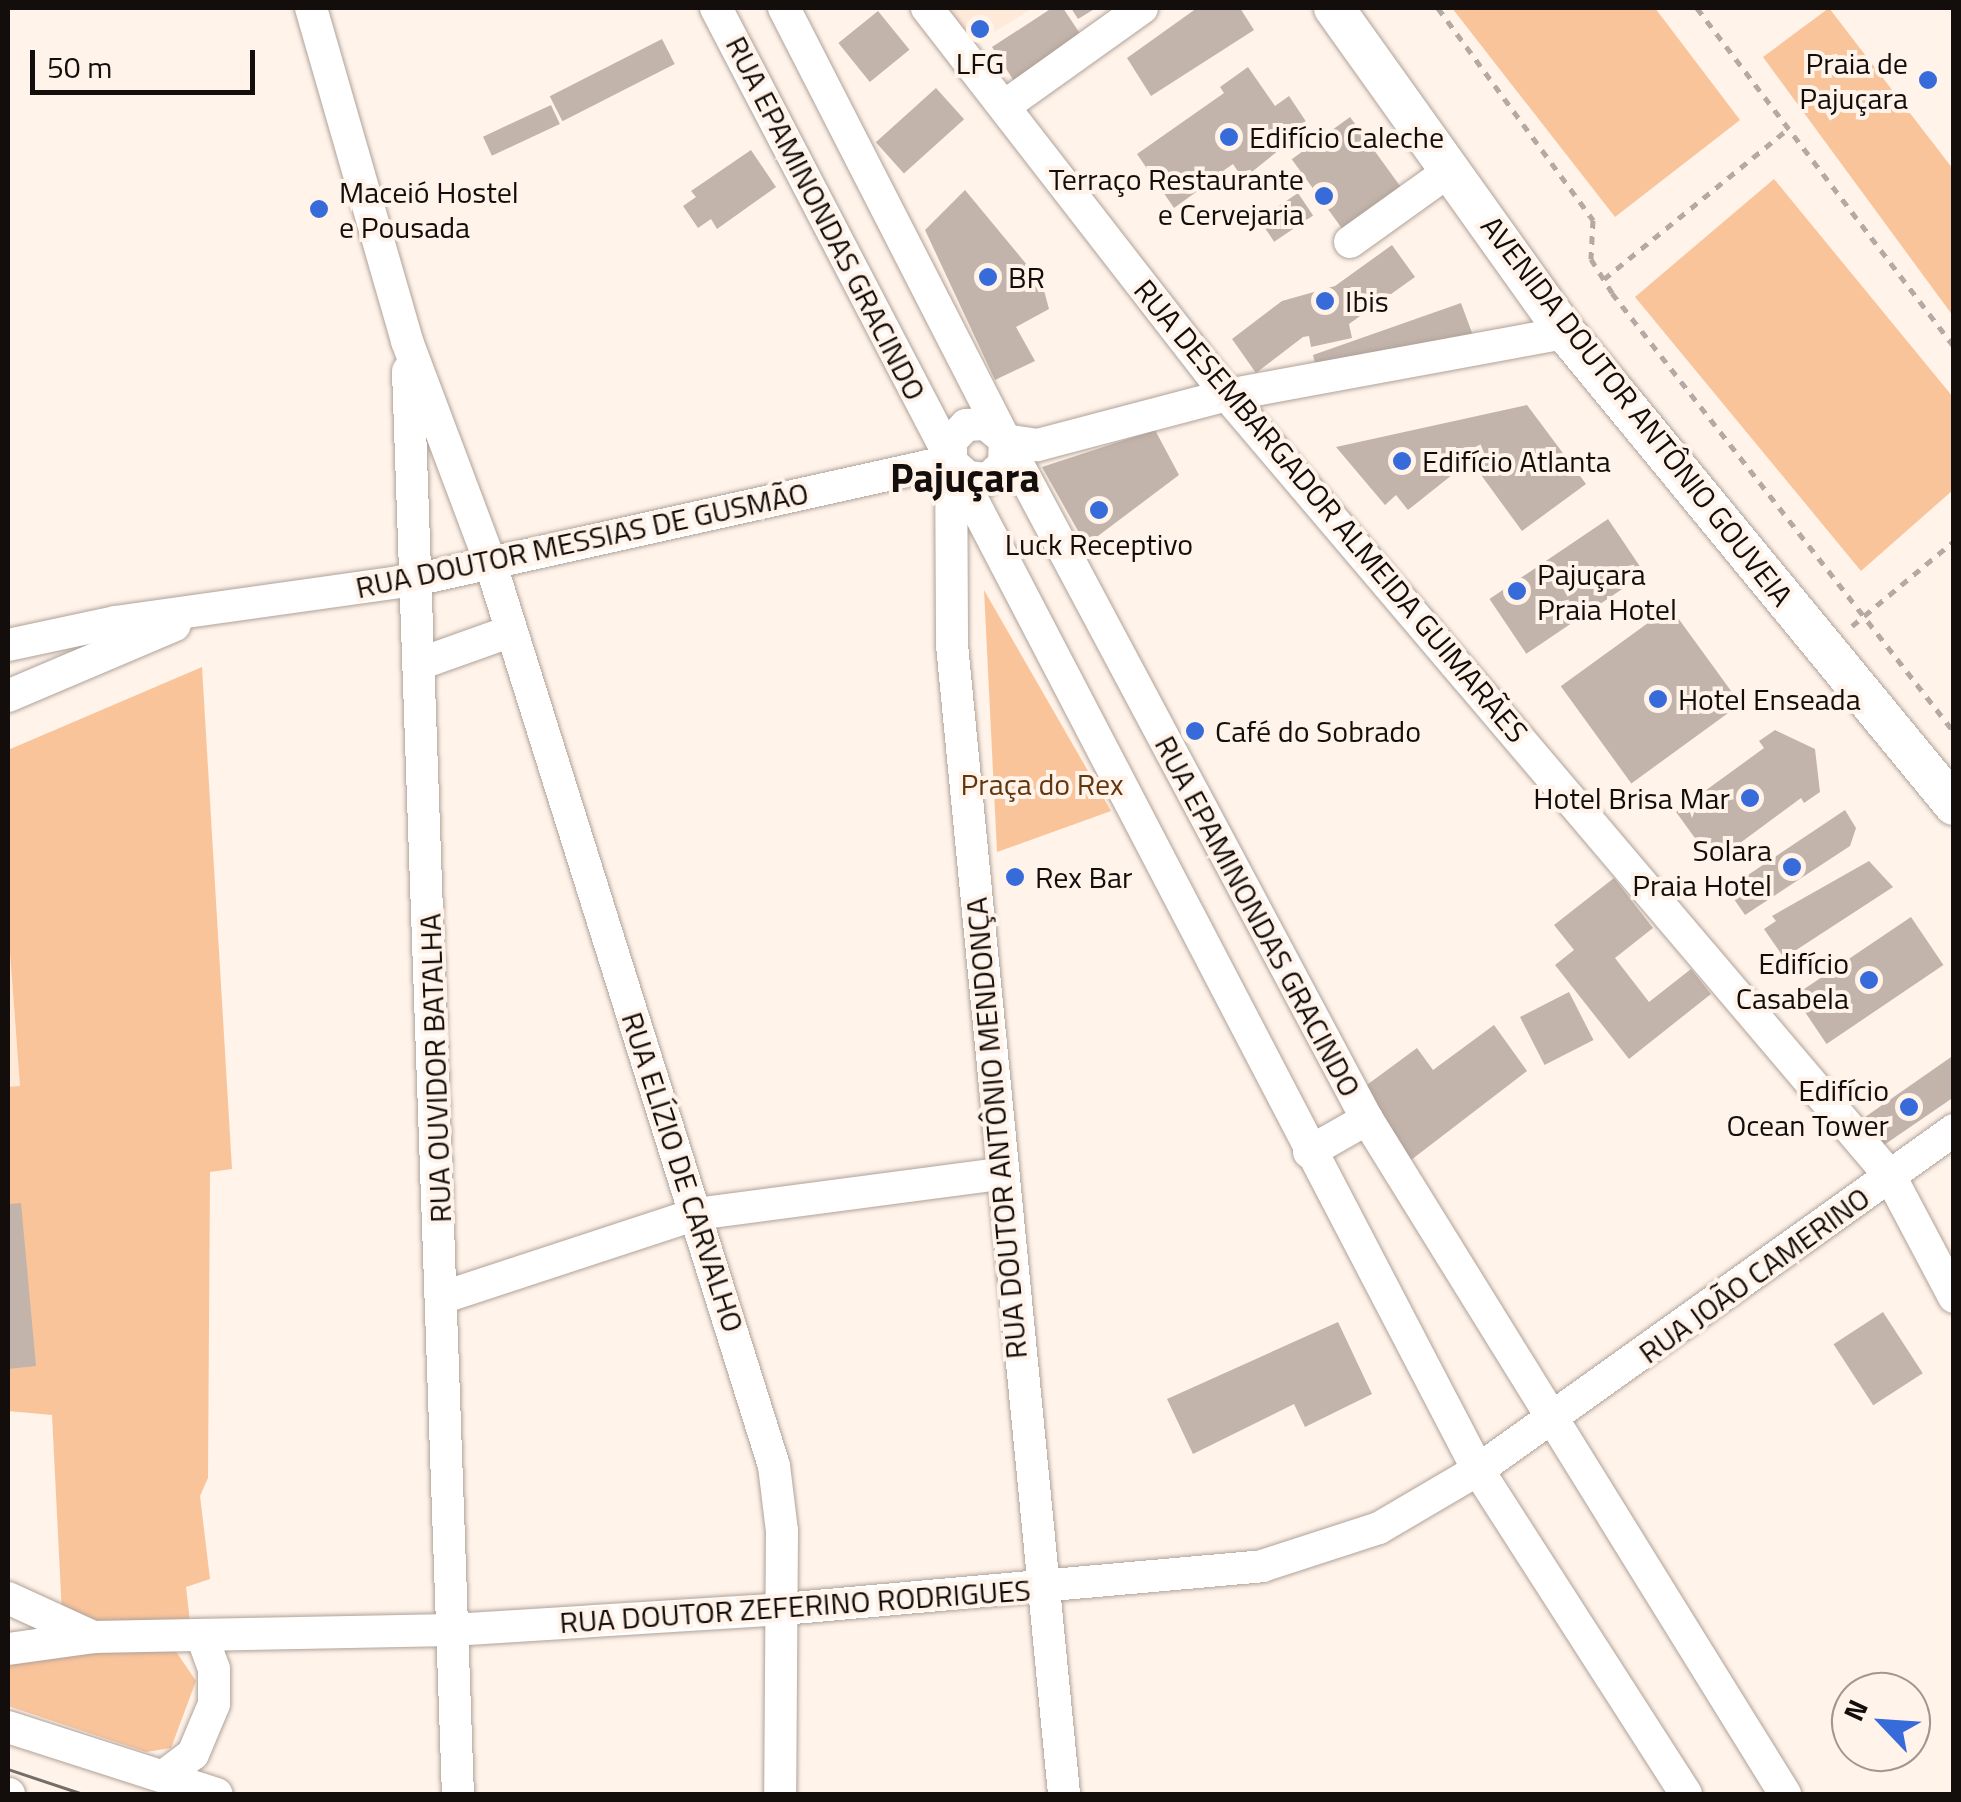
<!DOCTYPE html>
<html>
<head>
<meta charset="utf-8">
<style>
	body { margin:0 }
	#map { position:relative; width:1961px; height:1802px; overflow:hidden; background:#fff3ea; font-family:"Titillium Web",sans-serif }
	div>[style] { position:absolute }
	[style*='--x'] { left:calc(var(--x)*1px); top:calc(var(--y)*1px); width:calc(var(--w)*1px); rotate:calc(var(--a)*1deg) }
	.built>* { inset:0; background:#ffe9d9 }
	.green>* { inset:0; background:#fac49b }
	.building>* { inset:0; background:#c2b4aa; transform-origin:0 0 }
	.path>* { height:5px; margin-top:-2.5px; transform-origin:0; background:repeating-linear-gradient(90deg,#b4aaa3 0 8px,transparent 0 16px) }
	.roads { filter:drop-shadow(0 0 2px #b0a298) drop-shadow(0 0 2px #b0a298) }
	.minor>* { height:32px; margin:-16px; padding:0 16px; transform-origin:16px; border-radius:16px; background:#fff }
	.major>* { height:40px; margin:-20px; padding:0 20px; transform-origin:20px; border-radius:20px; background:#fff }
	.tram>* { height:2.5px; margin:-1.25px; padding:0 1.25px; transform-origin:1.25px; border-radius:1.25px; background:#756d68 }
	.dots>* { width:28px; height:28px; translate:-50% -50%; box-sizing:border-box; border:5px solid #fff3ea; border-radius:50% }
	span { translate:-50% -50%; white-space:nowrap; text-align:center; line-height:1.15; -webkit-text-stroke:8px #fff3ea; paint-order:stroke }
	.poi-label { font-size:30px; color:#130e0b }
	.right { translate:-100% -50%; text-align:right }
	.left { translate:0 -50%; text-align:left }
	.street-label { font-size:30px; color:#130e0b }
	.park-label { font-size:30px; color:#62370e }
	.district-label { font-size:40px; color:#130e0b; font-weight:700 }
	.frame { position:absolute; inset:0; border:10px solid #130e0b; pointer-events:none }
	.north { position:absolute; left:1831px; top:1672px; width:100px; height:100px; box-sizing:border-box; background:#fff3ea; border:2px solid #a19791; border-radius:50%; rotate:295deg; font-size:28px; font-weight:700; line-height:40px; text-align:center; color:#130e0b }
	.north::after { content:''; display:block; margin:auto; width:35px; height:45px; background:#376bda; clip-path:polygon(50% 0,100% 100%,50% 72%,0 100%) }
	.scale { position:absolute; left:30px; top:50px; width:225px; height:45px; box-sizing:border-box; border:5px solid #130e0b; border-top:0; padding-left:12px; font-size:30px; line-height:35px; white-space:nowrap; color:#130e0b; -webkit-text-stroke:8px #fff3ea; paint-order:stroke }
</style>
</head>
<body>
<div id="map">
	<div class="built">
		<i style="clip-path:polygon(949px 8px,1033px 8px,973px 45px)"></i>
		<i style="clip-path:polygon(8px 926px,20px 1087px,8px 1087px)"></i>
	</div>
	<div class="green">
		<i style="clip-path:polygon(1452px 8px,1655px 8px,1740px 120px,1615px 217px)"></i>
		<i style="clip-path:polygon(1829px 8px,1953px 169px,1953px 316px,1763px 57px)"></i>
		<i style="clip-path:polygon(1774px 179px,1953px 397px,1953px 490px,1861px 571px,1635px 297px)"></i>
		<i style="clip-path:polygon(984px 590px,1111px 811px,997px 852px)"></i>
		<i style="clip-path:polygon(202px 667px,232px 1169px,210px 1172px,208px 1478px,200px 1496px,210px 1579px,186px 1587px,191px 1631px,116px 1631px,62px 1614px,52px 1415px,8px 1411px,8px 1087px,20px 1086px,8px 926px,8px 750px)"></i>
		<i style="clip-path:polygon(171px 1644px,196px 1681px,171px 1748px,146px 1752px,8px 1706px,8px 1661px)"></i>
	</div>
	<div class="building">
		<i style="clip-path:polygon(1052px 8px,1063px 8px,1081px 35px,1014px 81px,992px 47px)"></i>
		<i style="clip-path:polygon(1071px 8px,1096px 8px,1078px 19px)"></i>
		<i style="clip-path:polygon(1197px 8px,1240px 8px,1254px 30px,1151px 96px,1127px 58px)"></i>
		<i style="left:878px;top:11px;width:50px;height:51px;rotate:51deg"></i>
		<i style="left:662px;top:39px;width:28px;height:126px;rotate:63deg"></i>
		<i style="clip-path:polygon(1248px 67px,1275px 106px,1289px 96px,1309px 126px,1243px 179px,1233px 164px,1203px 185px,1195px 173px,1190px 177px,1199px 190px,1174px 208px,1137px 154px,1224px 93px,1220px 87px)"></i>
		<i style="left:936px;top:88px;width:42px;height:81px;rotate:48deg"></i>
		<i style="left:551px;top:105px;width:21px;height:75px;rotate:65deg"></i>
		<i style="left:1350px;top:117px;width:96px;height:72px;rotate:54deg"></i>
		<i style="clip-path:polygon(751px 150px,776px 187px,717px 229px,711px 219px,698px 228px,683px 206px,696px 197px,691px 191px)"></i>
		<i style="clip-path:polygon(965px 190px,1042px 283px,1049px 309px,1016px 327px,1035px 361px,995px 380px,925px 230px)"></i>
		<i style="left:1298px;top:193px;width:27px;height:47px;rotate:56deg"></i>
		<i style="clip-path:polygon(1392px 245px,1415px 277px,1349px 324px,1352px 338px,1311px 347px,1309px 336px,1303px 337px,1256px 373px,1232px 339px,1282px 301px,1335px 286px)"></i>
		<i style="clip-path:polygon(1461px 303px,1475px 341px,1318px 375px,1313px 355px)"></i>
		<i style="clip-path:polygon(1527px 405px,1586px 484px,1522px 531px,1465px 453px,1446px 468px,1452px 475px,1408px 510px,1396px 495px,1385px 505px,1336px 447px)"></i>
		<i style="clip-path:polygon(1155px 430px,1179px 475px,1086px 545px,1042px 467px)"></i>
		<i style="left:1608px;top:519px;width:66px;height:143px;rotate:56deg"></i>
		<i style="left:1670px;top:607px;width:120px;height:135px;rotate:54deg"></i>
		<i style="clip-path:polygon(1775px 730px,1815px 749px,1820px 792px,1804px 803px,1801px 798px,1713px 863px,1676px 812px,1764px 748px,1759px 741px)"></i>
		<i style="clip-path:polygon(1845px 810px,1856px 828px,1850px 846px,1745px 915px,1727px 889px)"></i>
		<i style="clip-path:polygon(1869px 861px,1893px 887px,1784px 958px,1764px 929px,1776px 921px,1772px 916px)"></i>
		<i style="clip-path:polygon(1614px 878px,1653px 928px,1615px 958px,1649px 1002px,1691px 969px,1711px 994px,1629px 1059px,1555px 965px,1574px 950px,1554px 925px)"></i>
		<i style="left:1911px;top:917px;width:58px;height:141px;rotate:56deg"></i>
		<i style="left:1569px;top:992px;width:54px;height:55px;rotate:63deg"></i>
		<i style="clip-path:polygon(1494px 1025px,1527px 1071px,1411px 1160px,1360px 1090px,1417px 1048px,1433px 1070px)"></i>
		<i style="clip-path:polygon(1954px 1055px,1954px 1097px,1884px 1145px,1865px 1117px)"></i>
		<i style="clip-path:polygon(21px 1203px,36px 1366px,8px 1369px,8px 1204px)"></i>
		<i style="left:1883px;top:1312px;width:73px;height:59px;rotate:57deg"></i>
		<i style="clip-path:polygon(1338px 1322px,1372px 1394px,1305px 1427px,1294px 1404px,1193px 1454px,1167px 1399px)"></i>
	</div>
	<div class="path">
		<i style="--x:1438;--y:8;--w:263;--a:53.8"></i>
		<i style="--x:1593;--y:220;--w:39;--a:93"></i>
		<i style="--x:1591;--y:259;--w:40;--a:58"></i>
		<i style="--x:1612;--y:293;--w:556;--a:52.08"></i>
		<i style="--x:1697;--y:8;--w:425;--a:52.8"></i>
		<i style="--x:1604;--y:279;--w:236;--a:-39.2"></i>
		<i style="--x:1852;--y:626;--w:133;--a:-39.8"></i>
	</div>
	<div class="roads">
		<div class="minor">
			<i style="--x:311;--y:8;--w:347;--a:73.9"></i>
			<i style="--x:407;--y:341;--w:239;--a:69.4"></i>
			<i style="--x:491;--y:565;--w:944;--a:72.56"></i>
			<i style="--x:774;--y:1466;--w:65;--a:83"></i>
			<i style="--x:782;--y:1531;--w:263;--a:90.4"></i>
			<i style="--x:716;--y:8;--w:1649;--a:62.47"></i>
			<i style="--x:1478;--y:1470;--w:385;--a:57.3"></i>
			<i style="--x:784;--y:8;--w:485;--a:62.9"></i>
			<i style="--x:1005;--y:440;--w:769;--a:61.94"></i>
			<i style="--x:1367;--y:1119;--w:794;--a:58.23"></i>
			<i style="--x:927;--y:8;--w:490;--a:52.2"></i>
			<i style="--x:1227;--y:395;--w:1024;--a:49.67"></i>
			<i style="--x:1890;--y:1176;--w:137;--a:62.1"></i>
			<i style="--x:1006;--y:105;--w:167;--a:-35.5"></i>
			<i style="--x:1350;--y:242;--w:122;--a:-35.6"></i>
			<i style="--x:408;--y:371;--w:1424;--a:87.99"></i>
			<i style="--x:1005;--y:440;--w:25;--a:-140"></i>
			<i style="--x:986;--y:424;--w:20;--a:177"></i>
			<i style="--x:966;--y:425;--w:22;--a:133"></i>
			<i style="--x:951;--y:441;--w:204;--a:89.7"></i>
			<i style="--x:952;--y:645;--w:1154;--a:84.43"></i>
			<i style="--x:950;--y:461;--w:24;--a:42"></i>
			<i style="--x:968;--y:477;--w:20;--a:6"></i>
			<i style="--x:988;--y:479;--w:22;--a:-43"></i>
			<i style="--x:1004;--y:464;--w:24;--a:-88"></i>
			<i style="--x:1005;--y:440;--w:33;--a:9"></i>
			<i style="--x:1038;--y:445;--w:196;--a:-14.8"></i>
			<i style="--x:1227;--y:395;--w:345;--a:-10.4"></i>
			<i style="--x:8;--y:645;--w:109;--a:-12.1"></i>
			<i style="--x:115;--y:622;--w:303;--a:-8"></i>
			<i style="--x:415;--y:580;--w:548;--a:-12.54"></i>
			<i style="--x:419;--y:664;--w:96;--a:-19.6"></i>
			<i style="--x:8;--y:696;--w:181;--a:-23"></i>
			<i style="--x:1309;--y:1152;--w:67;--a:-29.6"></i>
			<i style="--x:444;--y:1297;--w:265;--a:-18.2"></i>
			<i style="--x:696;--y:1214;--w:306;--a:-7.5"></i>
			<i style="--x:8;--y:1598;--w:94;--a:24.6"></i>
			<i style="--x:93;--y:1637;--w:359;--a:-1.1"></i>
			<i style="--x:452;--y:1630;--w:332;--a:-3.6"></i>
			<i style="--x:783;--y:1609;--w:481;--a:-5.1"></i>
			<i style="--x:1262;--y:1566;--w:123;--a:-18"></i>
			<i style="--x:1379;--y:1528;--w:115;--a:-30.4"></i>
			<i style="--x:1478;--y:1470;--w:585;--a:-35.54"></i>
			<i style="--x:8;--y:1649;--w:86;--a:-8"></i>
			<i style="--x:8;--y:1727;--w:219;--a:17.8"></i>
			<i style="--x:165;--y:1775;--w:35;--a:-37"></i>
			<i style="--x:193;--y:1754;--w:54;--a:-67.2"></i>
			<i style="--x:214;--y:1704;--w:35;--a:-90"></i>
			<i style="--x:214;--y:1669;--w:35;--a:-110"></i>
			<i style="--x:8;--y:1794;--w:1;--a:0"></i>
		</div>
		<div class="major">
			<i style="--x:1334;--y:8;--w:399;--a:54.5"></i>
			<i style="--x:1566;--y:333;--w:611;--a:50.58"></i>
		</div>
	</div>
	<div class="tram">
		<i style="--x:8;--y:1769;--w:79;--a:18.4"></i>
	</div>
	<div class="dots">
		<i style="left:980px;top:29px;background:#376bda"></i>
		<i style="left:1928px;top:80px;background:#376bda"></i>
		<i style="left:1229px;top:137px;background:#376bda"></i>
		<i style="left:1324px;top:196px;background:#376bda"></i>
		<i style="left:319px;top:209px;background:#376bda"></i>
		<i style="left:988px;top:277px;background:#376bda"></i>
		<i style="left:1325px;top:301px;background:#376bda"></i>
		<i style="left:1402px;top:461px;background:#376bda"></i>
		<i style="left:1099px;top:510px;background:#376bda"></i>
		<i style="left:1517px;top:591px;background:#376bda"></i>
		<i style="left:1658px;top:699px;background:#376bda"></i>
		<i style="left:1195px;top:731px;background:#376bda"></i>
		<i style="left:1750px;top:798px;background:#376bda"></i>
		<i style="left:1792px;top:867px;background:#376bda"></i>
		<i style="left:1015px;top:877px;background:#376bda"></i>
		<i style="left:1869px;top:980px;background:#376bda"></i>
		<i style="left:1909px;top:1107px;background:#376bda"></i>
	</div>
	<div class="poi-label">
		<span style="left:980px;top:63px">LFG</span>
		<span class="right" style="left:1908px;top:80px">Praia de<br>Pajuçara</span>
		<span class="left" style="left:1249px;top:137px">Edifício Caleche</span>
		<span class="right" style="left:1304px;top:196px">Terraço Restaurante<br>e Cervejaria</span>
		<span class="left" style="left:339px;top:209px">Maceió Hostel<br>e Pousada</span>
		<span class="left" style="left:1008px;top:277px">BR</span>
		<span class="left" style="left:1345px;top:301px">Ibis</span>
		<span class="left" style="left:1422px;top:461px">Edifício Atlanta</span>
		<span style="left:1099px;top:544px">Luck Receptivo</span>
		<span class="left" style="left:1537px;top:591px">Pajuçara<br>Praia Hotel</span>
		<span class="left" style="left:1678px;top:699px">Hotel Enseada</span>
		<span class="left" style="left:1215px;top:731px">Café do Sobrado</span>
		<span class="right" style="left:1730px;top:798px">Hotel Brisa Mar</span>
		<span class="right" style="left:1772px;top:867px">Solara<br>Praia Hotel</span>
		<span class="left" style="left:1035px;top:877px">Rex Bar</span>
		<span class="right" style="left:1849px;top:980px">Edifício<br>Casabela</span>
		<span class="right" style="left:1889px;top:1107px">Edifício<br>Ocean Tower</span>
	</div>
	<div class="street-label">
		<span style="left:826px;top:218px;rotate:63deg">RUA EPAMINONDAS GRACINDO</span>
		<span style="left:1637px;top:411px;rotate:52deg">AVENIDA DOUTOR ANTÔNIO GOUVEIA</span>
		<span style="left:1331px;top:511px;rotate:50deg">RUA DESEMBARGADOR ALMEIDA GUIMARÃES</span>
		<span style="left:582px;top:540px;rotate:-12deg">RUA DOUTOR MESSIAS DE GUSMÃO</span>
		<span style="left:1258px;top:916px;rotate:62deg">RUA EPAMINONDAS GRACINDO</span>
		<span style="left:435px;top:1068px;rotate:-92deg">RUA OUVIDOR BATALHA</span>
		<span style="left:996px;top:1128px;rotate:-95deg">RUA DOUTOR ANTÔNIO MENDONÇA</span>
		<span style="left:683px;top:1172px;rotate:72deg">RUA ELÍZIO DE CARVALHO</span>
		<span style="left:1754px;top:1275px;rotate:-36deg">RUA JOÃO CAMERINO</span>
		<span style="left:795px;top:1606px;rotate:-4deg">RUA DOUTOR ZEFERINO RODRIGUES</span>
	</div>
	<div class="park-label">
		<span style="left:1042px;top:784px">Praça do Rex</span>
	</div>
	<div class="district-label">
		<span style="left:965px;top:478px">Pajuçara</span>
	</div>
	<div class="frame"></div>
	<div class="north">N</div>
	<div class="scale">50 m</div>
</div>
</body>
</html>
